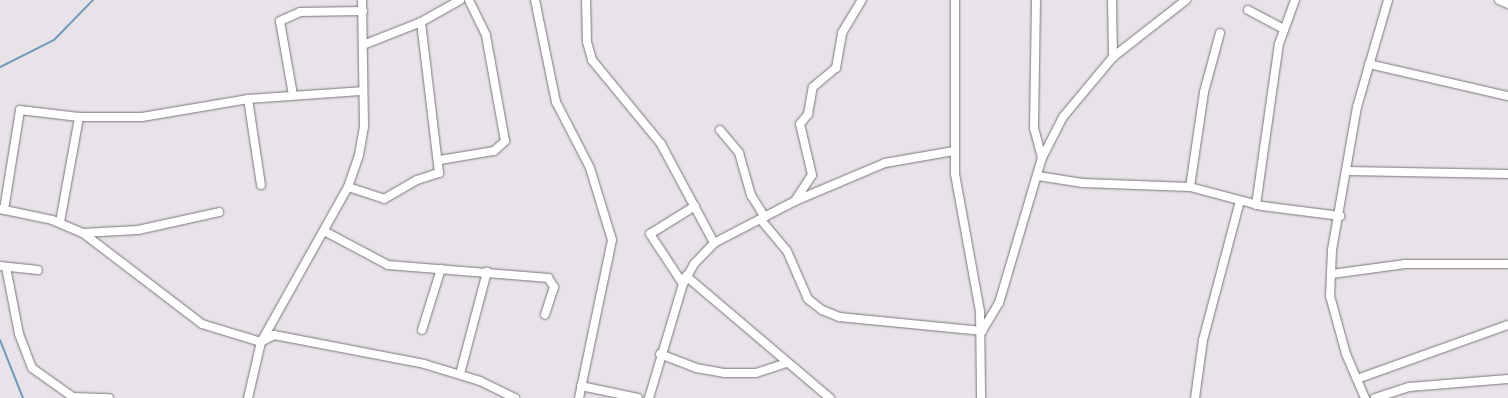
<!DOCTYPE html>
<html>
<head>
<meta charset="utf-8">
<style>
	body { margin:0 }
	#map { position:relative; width:1508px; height:398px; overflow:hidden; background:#e8e2e9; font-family:Ubuntu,sans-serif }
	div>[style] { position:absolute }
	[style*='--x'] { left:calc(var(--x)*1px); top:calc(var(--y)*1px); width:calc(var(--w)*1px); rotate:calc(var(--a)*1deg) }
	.stream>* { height:2px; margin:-1px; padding:0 1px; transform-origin:1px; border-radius:1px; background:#6e9cb5 }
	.roads { filter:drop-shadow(0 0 1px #7a757a) drop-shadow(0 0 1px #7a757a) }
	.street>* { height:8px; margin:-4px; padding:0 4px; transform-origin:4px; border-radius:4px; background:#fff }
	span { translate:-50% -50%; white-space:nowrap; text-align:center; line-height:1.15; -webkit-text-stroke:4.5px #e8e2e9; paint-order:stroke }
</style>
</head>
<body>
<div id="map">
	<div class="stream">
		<i style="--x:0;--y:67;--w:60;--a:-26.6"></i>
		<i style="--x:54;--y:40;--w:56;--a:-45.7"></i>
		<i style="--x:0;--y:340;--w:62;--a:68.4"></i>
	</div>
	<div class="roads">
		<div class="street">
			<i style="--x:535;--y:0;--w:104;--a:78.4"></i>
			<i style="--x:556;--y:102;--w:74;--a:62.7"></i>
			<i style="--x:590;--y:168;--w:75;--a:73"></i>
			<i style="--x:612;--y:240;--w:161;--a:101.8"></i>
			<i style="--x:586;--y:0;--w:42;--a:88.6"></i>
			<i style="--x:587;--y:42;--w:19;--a:74"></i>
			<i style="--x:592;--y:60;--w:109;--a:50.6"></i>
			<i style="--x:661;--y:144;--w:112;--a:61.8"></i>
			<i style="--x:955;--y:0;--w:174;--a:90"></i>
			<i style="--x:955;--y:174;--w:139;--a:79.7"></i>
			<i style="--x:980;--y:311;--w:87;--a:89.3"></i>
			<i style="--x:1036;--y:0;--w:128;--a:90.9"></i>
			<i style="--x:1034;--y:128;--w:31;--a:75"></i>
			<i style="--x:1112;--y:0;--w:57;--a:89"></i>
			<i style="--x:1499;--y:0;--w:10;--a:24"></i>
			<i style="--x:1248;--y:10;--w:40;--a:28"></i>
			<i style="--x:363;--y:45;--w:62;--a:-21.6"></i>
			<i style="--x:421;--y:22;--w:45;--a:-29.4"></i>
			<i style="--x:1369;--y:64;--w:143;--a:13"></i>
			<i style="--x:293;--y:95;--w:75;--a:-100"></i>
			<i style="--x:280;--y:21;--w:22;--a:-24"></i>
			<i style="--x:300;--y:12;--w:63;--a:-0.9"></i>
			<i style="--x:248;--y:99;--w:87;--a:81.4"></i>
			<i style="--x:720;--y:130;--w:30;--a:50"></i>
			<i style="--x:739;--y:153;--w:44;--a:74.1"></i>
			<i style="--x:751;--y:195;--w:26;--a:58"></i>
			<i style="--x:440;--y:160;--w:55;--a:-9.5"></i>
			<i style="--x:494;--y:151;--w:15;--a:-42"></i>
			<i style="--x:505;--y:141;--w:108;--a:-100.2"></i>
			<i style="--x:486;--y:35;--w:39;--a:-116"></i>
			<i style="--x:1348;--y:171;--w:160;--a:1.1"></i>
			<i style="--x:1038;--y:176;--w:45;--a:9"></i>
			<i style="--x:1082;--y:183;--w:108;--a:2.1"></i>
			<i style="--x:1190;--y:187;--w:74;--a:14.8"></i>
			<i style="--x:1262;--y:206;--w:79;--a:7.3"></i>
			<i style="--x:348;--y:187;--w:38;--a:18"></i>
			<i style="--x:384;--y:199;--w:38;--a:-30"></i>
			<i style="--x:417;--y:180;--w:23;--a:-18"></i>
			<i style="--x:439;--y:173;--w:152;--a:-96.8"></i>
			<i style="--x:1190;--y:187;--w:96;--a:-81.6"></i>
			<i style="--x:1204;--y:92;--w:61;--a:-74.8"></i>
			<i style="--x:795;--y:201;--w:31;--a:-57"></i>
			<i style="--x:812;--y:175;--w:52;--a:-103.2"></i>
			<i style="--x:800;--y:124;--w:13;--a:-51"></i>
			<i style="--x:808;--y:114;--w:27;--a:-80"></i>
			<i style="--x:813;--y:87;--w:30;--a:-40"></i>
			<i style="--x:836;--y:68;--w:36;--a:-80"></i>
			<i style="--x:842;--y:33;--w:39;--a:-59"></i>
			<i style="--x:1256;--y:205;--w:163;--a:-81.9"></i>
			<i style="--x:1279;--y:44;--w:47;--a:-70"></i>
			<i style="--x:0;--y:209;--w:53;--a:11.9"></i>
			<i style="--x:52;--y:220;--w:34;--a:23"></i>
			<i style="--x:83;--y:233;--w:150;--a:37.4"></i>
			<i style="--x:202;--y:324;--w:62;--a:17"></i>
			<i style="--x:261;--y:342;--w:15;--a:-28"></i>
			<i style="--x:274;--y:335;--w:153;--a:10.9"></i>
			<i style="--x:424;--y:364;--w:59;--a:16.9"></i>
			<i style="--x:480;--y:381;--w:39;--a:26"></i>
			<i style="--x:4;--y:210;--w:101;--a:-80.9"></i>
			<i style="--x:20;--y:110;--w:59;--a:6.8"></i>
			<i style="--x:79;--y:117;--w:63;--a:0"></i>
			<i style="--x:142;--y:117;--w:108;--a:-9.6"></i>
			<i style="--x:248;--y:99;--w:113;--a:-4"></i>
			<i style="--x:761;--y:220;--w:40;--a:50"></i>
			<i style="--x:787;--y:251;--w:52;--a:66.4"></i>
			<i style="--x:808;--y:299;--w:18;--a:38"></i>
			<i style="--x:822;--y:310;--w:18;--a:22"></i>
			<i style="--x:839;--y:317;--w:144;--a:5.6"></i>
			<i style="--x:60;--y:222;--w:107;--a:-79.7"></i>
			<i style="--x:324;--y:231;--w:72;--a:28"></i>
			<i style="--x:388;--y:265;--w:161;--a:4.6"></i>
			<i style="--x:548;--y:278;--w:11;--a:56"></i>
			<i style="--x:554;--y:287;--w:29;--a:108"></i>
			<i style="--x:83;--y:233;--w:55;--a:-3.1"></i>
			<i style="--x:138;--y:230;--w:83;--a:-12.5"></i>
			<i style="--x:0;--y:266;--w:38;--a:6"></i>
			<i style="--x:6;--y:267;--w:68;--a:79"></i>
			<i style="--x:19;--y:334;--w:36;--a:69"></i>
			<i style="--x:32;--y:368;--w:50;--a:35.3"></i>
			<i style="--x:73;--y:397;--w:36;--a:2"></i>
			<i style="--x:1332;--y:274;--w:74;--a:-7.8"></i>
			<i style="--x:1405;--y:264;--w:103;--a:0"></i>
			<i style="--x:686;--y:276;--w:189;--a:40.3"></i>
			<i style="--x:683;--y:284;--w:60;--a:-123.4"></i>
			<i style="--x:650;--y:234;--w:53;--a:-31.9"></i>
			<i style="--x:422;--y:330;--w:64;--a:-72.7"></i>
			<i style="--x:982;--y:331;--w:33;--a:-59"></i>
			<i style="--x:999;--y:303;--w:151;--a:-73.5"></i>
			<i style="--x:1042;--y:158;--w:46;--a:-62.9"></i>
			<i style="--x:1063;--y:117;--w:78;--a:-50.2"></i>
			<i style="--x:1113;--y:57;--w:93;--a:-38"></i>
			<i style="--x:660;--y:354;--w:39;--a:21"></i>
			<i style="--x:696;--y:368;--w:28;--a:10"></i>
			<i style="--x:724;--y:373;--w:32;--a:0"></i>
			<i style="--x:756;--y:373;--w:33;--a:-18"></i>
			<i style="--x:460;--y:374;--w:106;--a:-75.2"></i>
			<i style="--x:1357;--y:379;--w:160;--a:-19.7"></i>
			<i style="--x:581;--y:386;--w:58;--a:11.9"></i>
			<i style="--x:248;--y:398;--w:57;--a:-76.9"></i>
			<i style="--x:261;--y:342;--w:178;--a:-60.7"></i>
			<i style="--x:348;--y:187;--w:34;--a:-71"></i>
			<i style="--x:359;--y:155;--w:29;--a:-80"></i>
			<i style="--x:364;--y:126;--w:126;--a:-90.9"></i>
			<i style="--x:649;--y:398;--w:119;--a:-73.4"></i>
			<i style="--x:683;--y:284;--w:23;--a:-61"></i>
			<i style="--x:694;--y:264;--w:29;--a:-46"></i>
			<i style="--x:714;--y:243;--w:91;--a:-27.4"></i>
			<i style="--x:795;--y:201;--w:98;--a:-22.9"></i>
			<i style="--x:885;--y:163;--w:70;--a:-9.9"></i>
			<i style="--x:1195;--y:398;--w:59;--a:-82.1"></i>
			<i style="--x:1203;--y:340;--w:144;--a:-75.1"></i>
			<i style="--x:1365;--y:398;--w:48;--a:-113.4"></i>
			<i style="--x:1346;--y:354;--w:60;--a:-105.4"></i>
			<i style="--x:1330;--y:296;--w:46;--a:-87.5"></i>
			<i style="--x:1332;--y:250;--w:145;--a:-80.1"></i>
			<i style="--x:1357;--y:107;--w:111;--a:-73.8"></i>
			<i style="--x:1375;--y:398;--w:36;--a:-18"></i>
			<i style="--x:1409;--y:387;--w:99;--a:-4.6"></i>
		</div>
	</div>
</div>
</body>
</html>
